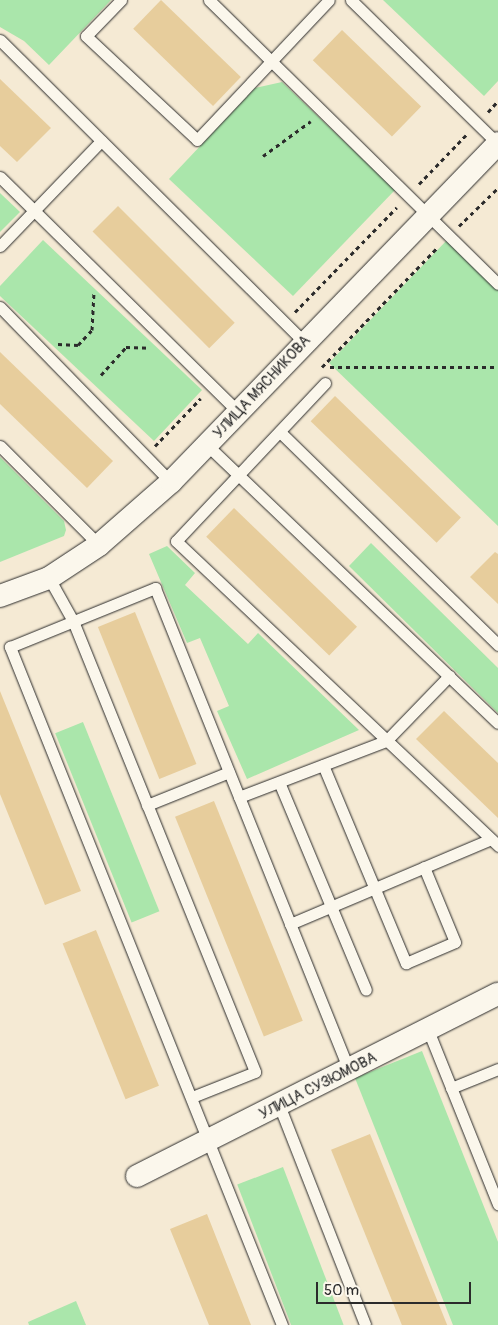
<!DOCTYPE html>
<html>
<head>
<meta charset="utf-8">
<style>
	body { margin:0 }
	#map { position:relative; width:498px; height:1325px; overflow:hidden; background:#f5ead4; font-family:Pangolin,sans-serif }
	div>[style] { position:absolute }
	[style*='--x'] { left:calc(var(--x)*1px); top:calc(var(--y)*1px); width:calc(var(--w)*1px); rotate:calc(var(--a)*1deg) }
	.green>* { inset:0; background:#aae6ab; transform-origin:0 0 }
	.building>* { inset:0; background:#e7cd9c; transform-origin:0 0 }
	.path>* { height:3px; margin-top:-1.5px; transform-origin:0; background:repeating-linear-gradient(90deg,#2b2b2b 0 4px,transparent 0 8px) }
	.roads { filter:drop-shadow(0 0 1px #2b2b2b) drop-shadow(0 0 1px #2b2b2b) }
	.lane>* { height:11px; margin:-5.5px; padding:0 5.5px; transform-origin:5.5px; border-radius:5.5px; background:#fbf7ec }
	.street>* { height:22px; margin:-11px; padding:0 11px; transform-origin:11px; border-radius:11px; background:#fbf7ec }
	span { translate:-50% -50%; white-space:nowrap; text-align:center; line-height:1.15; -webkit-text-stroke:4px #fbf7ec; paint-order:stroke }
	.street-label { font-size:15px; color:#2b2b2b }
	.scale { position:absolute; left:316px; top:1282px; width:155px; height:22px; box-sizing:border-box; border:2px solid #2b2b2b; border-top:0; padding-left:6px; font-size:15px; line-height:18px; white-space:nowrap; color:#2b2b2b; -webkit-text-stroke:4px #fbf7ec; paint-order:stroke }
</style>
</head>
<body>
<div id="map">
	<div class="green">
		<i style="clip-path:polygon(0 0,111px 0,49px 65px,24px 41px,0 27px)"></i>
		<i style="clip-path:polygon(383px 0,498px 0,498px 81px,484px 96px)"></i>
		<i style="clip-path:polygon(282px 82px,395px 190px,293px 296px,169px 179px,255px 88px)"></i>
		<i style="clip-path:polygon(0 193px,20px 212px,0 232px)"></i>
		<i style="clip-path:polygon(448px 239px,498px 287px,498px 526px,329px 363px)"></i>
		<i style="clip-path:polygon(43px 240px,202px 390px,154px 441px,0 296px,0 286px)"></i>
		<i style="clip-path:polygon(0 457px,64px 521px,66px 530px,64px 536px,0 562px)"></i>
		<i style="clip-path:polygon(371px 543px,498px 668px,498px 713px,349px 566px)"></i>
		<i style="clip-path:polygon(167px 546px,195px 573px,185px 585px,248px 644px,258px 633px,359px 730px,247px 779px,217px 711px,229px 706px,200px 638px,187px 643px,149px 554px)"></i>
		<i style="left:83px;top:722px;width:204px;height:30px;rotate:68deg"></i>
		<i style="clip-path:polygon(422px 1051px,498px 1242px,498px 1325px,453px 1325px,355px 1078px)"></i>
		<i style="left:283px;top:1167px;width:169px;height:49px;rotate:69deg"></i>
		<i style="clip-path:polygon(76px 1301px,86px 1325px,29px 1325px,28px 1322px)"></i>
	</div>
	<div class="building">
		<i style="left:161px;top:0;width:111px;height:40px;rotate:44deg"></i>
		<i style="left:342px;top:30px;width:110px;height:42px;rotate:44deg"></i>
		<i style="clip-path:polygon(0 79px,51px 128px,17px 162px,0 146px)"></i>
		<i style="left:118px;top:206px;width:165px;height:36px;rotate:45deg"></i>
		<i style="clip-path:polygon(0 352px,113px 461px,87px 488px,0 404px)"></i>
		<i style="left:335px;top:396px;width:175px;height:35px;rotate:44deg"></i>
		<i style="left:234px;top:508px;width:171px;height:40px;rotate:44deg"></i>
		<i style="clip-path:polygon(495px 552px,498px 554px,498px 604px,470px 577px)"></i>
		<i style="left:135px;top:612px;width:164px;height:40px;rotate:68deg"></i>
		<i style="clip-path:polygon(0 691px,81px 891px,45px 905px,0 794px)"></i>
		<i style="clip-path:polygon(444px 711px,498px 763px,498px 818px,416px 739px)"></i>
		<i style="left:214px;top:801px;width:237px;height:42px;rotate:68deg"></i>
		<i style="left:96px;top:930px;width:168px;height:36px;rotate:68deg"></i>
		<i style="left:370px;top:1134px;width:206px;height:42px;rotate:68deg"></i>
		<i style="clip-path:polygon(207px 1214px,220px 1247px,251px 1325px,209px 1325px,170px 1229px)"></i>
	</div>
	<div class="path">
		<i style="--x:488;--y:112;--w:15;--a:-48"></i>
		<i style="--x:263;--y:156;--w:59;--a:-36.1"></i>
		<i style="--x:419;--y:184;--w:68;--a:-46.2"></i>
		<i style="--x:459;--y:226;--w:54;--a:-44.3"></i>
		<i style="--x:295;--y:312;--w:146;--a:-45.8"></i>
		<i style="--x:58;--y:344;--w:20;--a:3"></i>
		<i style="--x:78;--y:345;--w:21;--a:-47"></i>
		<i style="--x:92;--y:330;--w:38;--a:-87"></i>
		<i style="--x:322;--y:367;--w:168;--a:-46"></i>
		<i style="--x:330;--y:367;--w:168;--a:0"></i>
		<i style="--x:101;--y:375;--w:38;--a:-48"></i>
		<i style="--x:126;--y:347;--w:24;--a:2"></i>
		<i style="--x:155;--y:446;--w:66;--a:-46.2"></i>
	</div>
	<div class="roads">
		<div class="lane">
			<i style="--x:121;--y:0;--w:50;--a:134.2"></i>
			<i style="--x:86;--y:36;--w:152;--a:43.1"></i>
			<i style="--x:197;--y:140;--w:192;--a:-46.7"></i>
			<i style="--x:209;--y:0;--w:405;--a:44.5"></i>
			<i style="--x:351;--y:0;--w:206;--a:44.4"></i>
			<i style="--x:0;--y:40;--w:429;--a:44.8"></i>
			<i style="--x:0;--y:177;--w:334;--a:44.6"></i>
			<i style="--x:0;--y:246;--w:146;--a:-46.1"></i>
			<i style="--x:0;--y:307;--w:245;--a:45.7"></i>
			<i style="--x:325;--y:383;--w:217;--a:133.3"></i>
			<i style="--x:176;--y:541;--w:444;--a:43.4"></i>
			<i style="--x:280;--y:432;--w:305;--a:44.3"></i>
			<i style="--x:207;--y:445;--w:402;--a:43.7"></i>
			<i style="--x:0;--y:446;--w:140;--a:45"></i>
			<i style="--x:49;--y:578;--w:49;--a:60.8"></i>
			<i style="--x:73;--y:621;--w:486;--a:68"></i>
			<i style="--x:255;--y:1072;--w:68;--a:158.4"></i>
			<i style="--x:323;--y:765;--w:215;--a:67.3"></i>
			<i style="--x:406;--y:963;--w:53;--a:-23.2"></i>
			<i style="--x:455;--y:942;--w:81;--a:-112.5"></i>
			<i style="--x:279;--y:782;--w:225;--a:67.3"></i>
			<i style="--x:239;--y:797;--w:157;--a:-20.9"></i>
			<i style="--x:386;--y:741;--w:91;--a:-45.9"></i>
			<i style="--x:147;--y:805;--w:88;--a:-21.9"></i>
			<i style="--x:290;--y:924;--w:218;--a:-22.9"></i>
			<i style="--x:428;--y:1030;--w:188;--a:68.1"></i>
			<i style="--x:451;--y:1088;--w:51;--a:-22"></i>
			<i style="--x:279;--y:1105;--w:236;--a:68.6"></i>
			<i style="--x:282;--y:1325;--w:731;--a:-111.86"></i>
			<i style="--x:10;--y:647;--w:157;--a:-22.1"></i>
			<i style="--x:155;--y:588;--w:520;--a:68.08"></i>
		</div>
		<div class="street">
			<i style="--x:0;--y:596;--w:52;--a:-20.2"></i>
			<i style="--x:49;--y:578;--w:60;--a:-33.4"></i>
			<i style="--x:99;--y:545;--w:96;--a:-41.2"></i>
			<i style="--x:171;--y:482;--w:471;--a:-46"></i>
			<i style="--x:137;--y:1176;--w:404;--a:-26.8"></i>
		</div>
	</div>
	<div class="street-label">
		<span style="left:262px;top:387px;rotate:-47deg">УЛИЦА МЯСНИКОВА</span>
		<span style="left:318px;top:1086px;rotate:-27deg">УЛИЦА СУЗЮМОВА</span>
	</div>
	<div class="scale">50 m</div>
</div>
</body>
</html>
